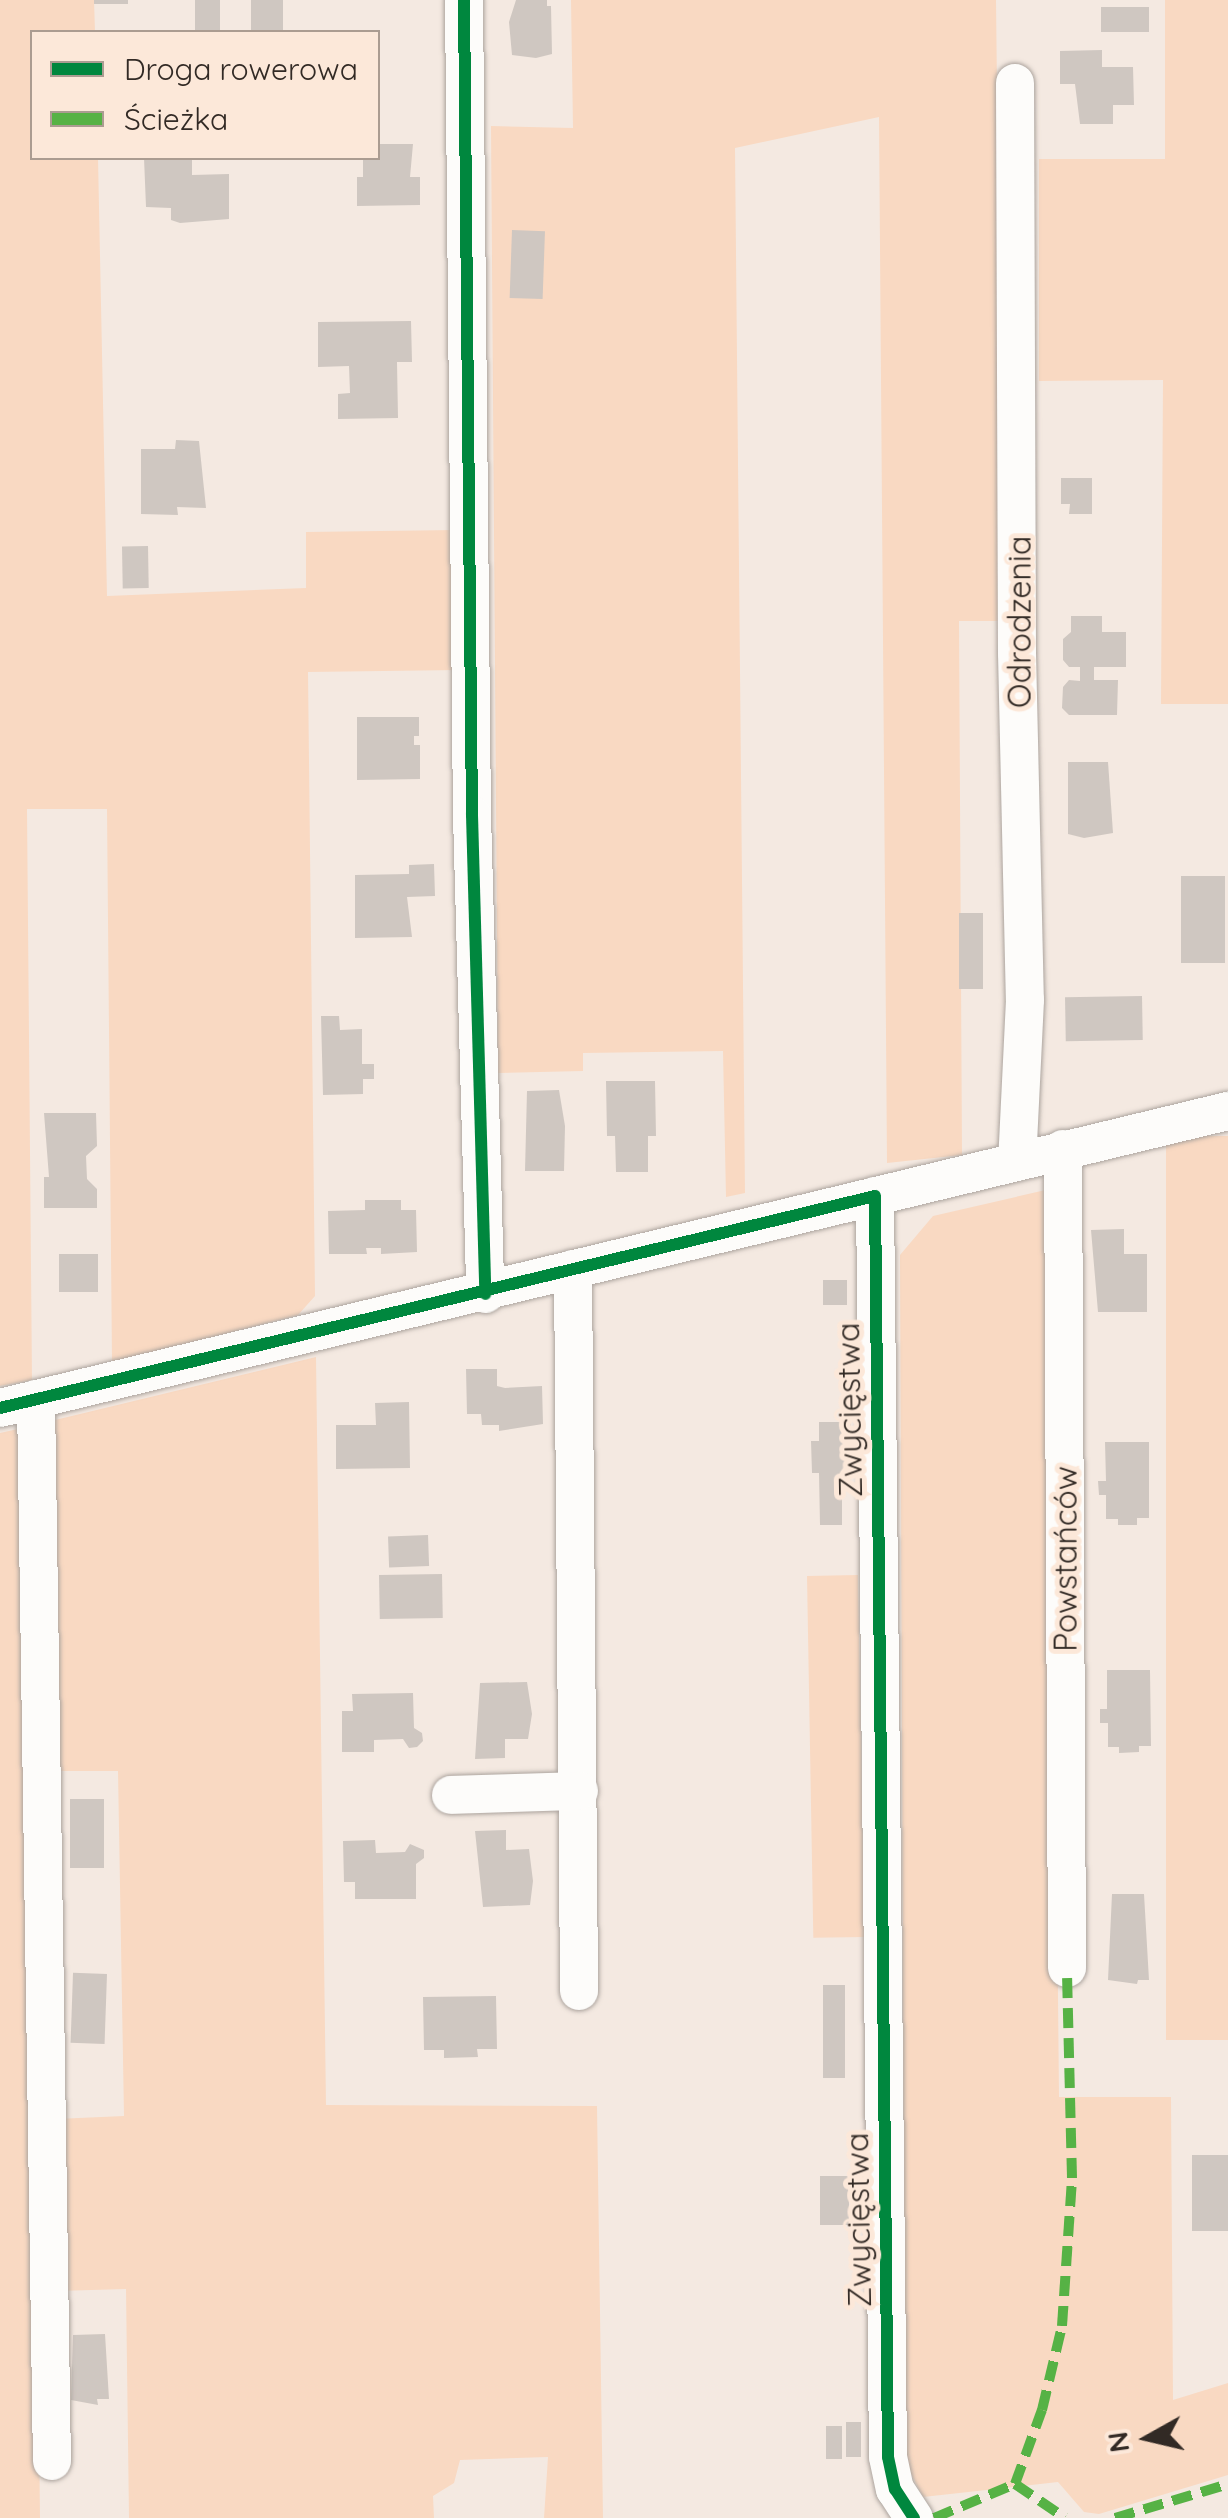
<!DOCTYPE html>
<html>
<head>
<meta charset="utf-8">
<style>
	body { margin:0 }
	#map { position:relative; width:1228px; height:2518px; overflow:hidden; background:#f4e9e1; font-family:Quicksand,sans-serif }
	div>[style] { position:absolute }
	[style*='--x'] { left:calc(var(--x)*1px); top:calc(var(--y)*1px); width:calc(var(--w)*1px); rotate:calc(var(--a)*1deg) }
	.green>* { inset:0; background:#f9d9c2; transform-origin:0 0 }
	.building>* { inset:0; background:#cfc7c1; transform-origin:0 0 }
	.roads { filter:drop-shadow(0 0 2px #aca49e) drop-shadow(0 0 2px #aca49e) }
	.minor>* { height:38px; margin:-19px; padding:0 19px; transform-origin:19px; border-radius:19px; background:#fdfcfa }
	.quiet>* { height:10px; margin-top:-5px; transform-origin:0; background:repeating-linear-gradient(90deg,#56b245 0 20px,transparent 0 30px) }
	.cycleway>* { height:12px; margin:-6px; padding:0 6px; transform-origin:6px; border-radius:6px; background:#00873e }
	span { translate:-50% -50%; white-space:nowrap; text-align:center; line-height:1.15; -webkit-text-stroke:10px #fce8d9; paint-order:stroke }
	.street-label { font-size:32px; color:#322a25 }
	.legend { position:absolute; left:30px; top:30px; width:350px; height:130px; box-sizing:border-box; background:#fce8d9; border:2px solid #ab9c91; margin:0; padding:12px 18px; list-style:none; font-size:30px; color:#322a25 }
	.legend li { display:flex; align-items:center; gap:20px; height:50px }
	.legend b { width:50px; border:2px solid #ab9c91 }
	.north { position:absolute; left:1098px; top:2388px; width:100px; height:100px; -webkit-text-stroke:8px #fce8d9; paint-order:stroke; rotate:262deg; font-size:28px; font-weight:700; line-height:40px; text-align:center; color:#322a25 }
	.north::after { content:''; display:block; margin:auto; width:35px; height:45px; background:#322a25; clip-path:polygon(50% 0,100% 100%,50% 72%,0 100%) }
</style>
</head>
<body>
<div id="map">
	<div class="green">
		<i style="clip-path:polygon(0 0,94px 0,95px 32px,32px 32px,32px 158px,98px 158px,107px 596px,306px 588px,306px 532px,456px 530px,458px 670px,308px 672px,315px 1296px,298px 1315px,112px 1363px,107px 809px,27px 809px,32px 1380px,0 1386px)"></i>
		<i style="clip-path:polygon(571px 0,996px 0,1003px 621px,959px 621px,962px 1155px,887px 1163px,879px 117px,735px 148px,745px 1193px,726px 1197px,723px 1051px,583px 1053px,583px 1071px,498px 1073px,491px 126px,573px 128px)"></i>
		<i style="clip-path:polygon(1165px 0,1228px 0,1228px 704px,1161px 704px,1163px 380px,1039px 381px,1039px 159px,1165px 159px)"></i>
		<i style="left:1228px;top:1136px;width:904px;height:62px;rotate:90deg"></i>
		<i style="clip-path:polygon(1050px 1189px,1059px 2097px,1171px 2097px,1173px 2400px,1228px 2383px,1228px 2475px,1099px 2514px,1084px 2512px,1058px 2482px,923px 2497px,905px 2462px,900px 1255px,933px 1216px)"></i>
		<i style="clip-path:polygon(316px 1357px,326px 2105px,597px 2106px,603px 2518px,544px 2518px,548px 2457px,460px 2460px,454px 2483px,433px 2496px,434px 2518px,129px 2518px,126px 2289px,57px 2291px,56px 2119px,124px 2116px,118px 1771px,53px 1771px,51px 1421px)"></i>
		<i style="clip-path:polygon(27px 1427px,40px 2518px,0 2518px,0 1433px)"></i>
		<i style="left:858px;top:1575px;width:362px;height:51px;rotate:89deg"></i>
	</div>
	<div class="building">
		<i style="left:94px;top:0;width:34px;height:4px"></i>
		<i style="left:195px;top:0;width:25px;height:32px"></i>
		<i style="left:251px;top:0;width:32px;height:31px"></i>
		<i style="clip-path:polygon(516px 0,547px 0,547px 6px,551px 6px,552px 54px,536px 58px,512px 55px,509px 22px)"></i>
		<i style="left:1101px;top:7px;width:48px;height:25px"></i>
		<i style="clip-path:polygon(1102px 50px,1102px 67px,1133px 67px,1134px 105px,1113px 105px,1113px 124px,1080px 124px,1075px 84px,1060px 84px,1060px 51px)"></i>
		<i style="clip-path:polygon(378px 144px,413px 144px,410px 177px,420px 177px,420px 205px,357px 206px,357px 177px,363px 177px,363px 158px,378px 158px)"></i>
		<i style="clip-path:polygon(144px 158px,192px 158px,192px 175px,229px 174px,229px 219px,180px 223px,171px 220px,171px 208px,146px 207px)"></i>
		<i style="left:512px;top:230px;width:33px;height:68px;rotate:2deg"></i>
		<i style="clip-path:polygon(411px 321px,412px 362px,397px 362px,398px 418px,338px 419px,338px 394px,350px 393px,349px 366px,318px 367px,318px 322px)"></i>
		<i style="clip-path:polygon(176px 440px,199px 441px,206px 508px,177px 507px,178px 515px,141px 514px,141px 449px,175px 449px)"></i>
		<i style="clip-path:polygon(1061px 478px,1092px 478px,1092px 514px,1069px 514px,1070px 504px,1061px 504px)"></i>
		<i style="left:148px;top:546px;width:42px;height:26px;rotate:89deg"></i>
		<i style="clip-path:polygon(1071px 616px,1102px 616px,1102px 632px,1126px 632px,1126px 667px,1094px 667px,1094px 680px,1118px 680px,1117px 715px,1069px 715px,1062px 708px,1063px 687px,1069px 680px,1080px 681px,1080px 667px,1069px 667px,1063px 660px,1063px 639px,1071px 632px)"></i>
		<i style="clip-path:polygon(357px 717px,419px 717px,419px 736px,414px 736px,414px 745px,420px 745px,420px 779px,357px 780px)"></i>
		<i style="clip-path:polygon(1068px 762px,1108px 762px,1113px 833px,1084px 838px,1068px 834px)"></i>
		<i style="clip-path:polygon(434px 864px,435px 896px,407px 897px,412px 937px,355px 938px,355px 875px,409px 874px,409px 865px)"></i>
		<i style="left:1181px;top:876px;width:44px;height:87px"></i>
		<i style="left:959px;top:913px;width:24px;height:76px"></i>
		<i style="left:1142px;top:996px;width:44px;height:77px;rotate:89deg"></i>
		<i style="clip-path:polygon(321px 1016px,339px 1016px,340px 1030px,362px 1029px,362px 1064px,374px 1064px,374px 1079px,363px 1079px,363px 1094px,323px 1095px)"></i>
		<i style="clip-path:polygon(606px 1081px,655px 1081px,656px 1136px,648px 1136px,648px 1172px,616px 1172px,615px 1136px,607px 1136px)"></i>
		<i style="clip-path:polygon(559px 1090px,565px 1126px,564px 1171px,525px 1171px,527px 1091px)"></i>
		<i style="clip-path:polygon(44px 1113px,96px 1113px,97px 1146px,86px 1156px,87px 1179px,97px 1189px,97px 1208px,44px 1208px,44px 1177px,49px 1177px)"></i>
		<i style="clip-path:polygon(365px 1200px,401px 1200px,401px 1210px,416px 1210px,417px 1252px,381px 1254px,381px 1248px,366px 1248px,367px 1254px,329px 1254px,328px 1211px,365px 1210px)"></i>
		<i style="clip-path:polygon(1124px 1229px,1124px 1254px,1147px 1254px,1147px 1312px,1098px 1312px,1091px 1230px)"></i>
		<i style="left:59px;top:1254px;width:39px;height:38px"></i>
		<i style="left:847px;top:1280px;width:25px;height:24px;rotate:90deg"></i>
		<i style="clip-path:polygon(466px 1369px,497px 1369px,497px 1386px,505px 1388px,542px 1386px,543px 1424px,499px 1431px,499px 1425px,482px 1425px,481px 1414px,467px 1414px)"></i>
		<i style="clip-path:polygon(409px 1402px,410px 1468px,336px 1469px,336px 1425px,376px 1425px,375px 1403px)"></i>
		<i style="clip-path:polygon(819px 1422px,851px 1422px,851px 1476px,849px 1487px,842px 1487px,842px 1525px,820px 1525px,819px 1473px,812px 1473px,811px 1441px,819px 1441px)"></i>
		<i style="clip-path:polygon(1105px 1442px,1149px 1442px,1149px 1518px,1137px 1518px,1137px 1525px,1118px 1525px,1118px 1519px,1106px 1519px,1106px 1495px,1099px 1495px,1098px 1481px,1106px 1481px)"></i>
		<i style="left:428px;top:1535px;width:31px;height:40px;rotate:88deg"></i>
		<i style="left:442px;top:1574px;width:44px;height:63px;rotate:89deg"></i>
		<i style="clip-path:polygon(1107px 1670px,1150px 1670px,1151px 1746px,1139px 1746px,1139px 1752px,1119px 1753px,1119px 1747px,1108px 1747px,1108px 1723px,1100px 1723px,1100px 1709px,1107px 1709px)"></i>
		<i style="clip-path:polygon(527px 1682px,532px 1714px,528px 1739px,505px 1739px,505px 1758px,475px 1759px,480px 1683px)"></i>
		<i style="clip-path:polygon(413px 1693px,414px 1728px,422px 1733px,423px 1741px,417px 1747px,409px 1748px,403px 1739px,374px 1740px,374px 1752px,342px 1752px,342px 1711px,353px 1711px,352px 1694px)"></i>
		<i style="left:70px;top:1799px;width:34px;height:69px"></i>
		<i style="clip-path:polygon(506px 1830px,506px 1850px,529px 1849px,533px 1881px,530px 1905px,483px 1907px,475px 1831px)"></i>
		<i style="clip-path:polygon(375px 1840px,376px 1853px,405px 1852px,410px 1844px,424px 1850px,424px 1858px,416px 1864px,416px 1899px,355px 1899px,355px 1882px,344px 1882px,343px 1841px)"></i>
		<i style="clip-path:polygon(1112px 1894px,1144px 1894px,1149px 1980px,1138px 1980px,1137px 1984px,1108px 1980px)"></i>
		<i style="left:107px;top:1974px;width:70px;height:34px;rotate:92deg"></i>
		<i style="left:823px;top:1985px;width:22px;height:93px"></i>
		<i style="clip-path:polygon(496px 1996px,497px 2049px,477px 2049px,478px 2057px,444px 2058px,444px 2050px,424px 2050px,423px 1997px)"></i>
		<i style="left:1192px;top:2155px;width:36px;height:76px"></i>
		<i style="left:820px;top:2176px;width:29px;height:49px"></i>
		<i style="clip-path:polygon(105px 2334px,109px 2399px,97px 2399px,98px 2405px,71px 2400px,73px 2335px)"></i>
		<i style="left:846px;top:2422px;width:15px;height:35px"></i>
		<i style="left:826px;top:2426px;width:16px;height:33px"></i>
	</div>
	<div class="roads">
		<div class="minor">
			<i style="--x:464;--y:0;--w:815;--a:89.44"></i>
			<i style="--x:472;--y:815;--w:479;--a:88.4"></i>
			<i style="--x:1015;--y:83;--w:570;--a:89.8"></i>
			<i style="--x:1017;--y:653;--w:347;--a:88.7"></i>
			<i style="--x:1025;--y:1000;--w:162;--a:92.8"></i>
			<i style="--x:1063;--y:1149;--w:819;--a:89.72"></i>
			<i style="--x:875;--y:1196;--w:1261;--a:89.41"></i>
			<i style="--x:888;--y:2457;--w:33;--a:78"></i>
			<i style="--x:895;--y:2489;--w:35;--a:57"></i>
			<i style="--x:573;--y:1269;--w:722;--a:89.52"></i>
			<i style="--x:36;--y:1399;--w:1062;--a:89.14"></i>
			<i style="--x:0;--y:1408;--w:1263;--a:-13.6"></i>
			<i style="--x:451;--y:1795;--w:128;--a:-1.8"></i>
		</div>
	</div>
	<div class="quiet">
		<i style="--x:1015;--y:2484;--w:79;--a:-70"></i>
		<i style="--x:1042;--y:2410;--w:86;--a:-76.6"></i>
		<i style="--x:1062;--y:2326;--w:148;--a:-86.1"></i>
		<i style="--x:1072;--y:2178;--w:210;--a:-91.4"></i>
		<i style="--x:1015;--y:2484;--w:60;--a:34.2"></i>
		<i style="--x:934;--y:2518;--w:88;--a:-22.8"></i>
		<i style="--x:1115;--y:2518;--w:118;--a:-16.7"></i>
	</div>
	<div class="cycleway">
		<i style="--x:464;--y:0;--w:815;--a:89.44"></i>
		<i style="--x:472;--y:815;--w:479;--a:88.4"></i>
		<i style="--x:0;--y:1408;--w:900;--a:-13.62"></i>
		<i style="--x:875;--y:1196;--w:1261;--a:89.41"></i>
		<i style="--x:888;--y:2457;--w:33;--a:78"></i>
		<i style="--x:895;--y:2489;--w:35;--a:57"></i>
	</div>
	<div class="street-label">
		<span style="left:1019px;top:622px;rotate:-90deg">Odrodzenia</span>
		<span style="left:849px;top:1410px;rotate:-91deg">Zwycięstwa</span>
		<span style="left:1065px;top:1559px;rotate:-90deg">Powstańców</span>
		<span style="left:858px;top:2220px;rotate:-91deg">Zwycięstwa</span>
	</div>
	<ul class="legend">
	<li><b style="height:12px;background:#00873e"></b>Droga rowerowa</li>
	<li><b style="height:12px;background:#56b245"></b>Ścieżka</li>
	</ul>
	<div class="north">N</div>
</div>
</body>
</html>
